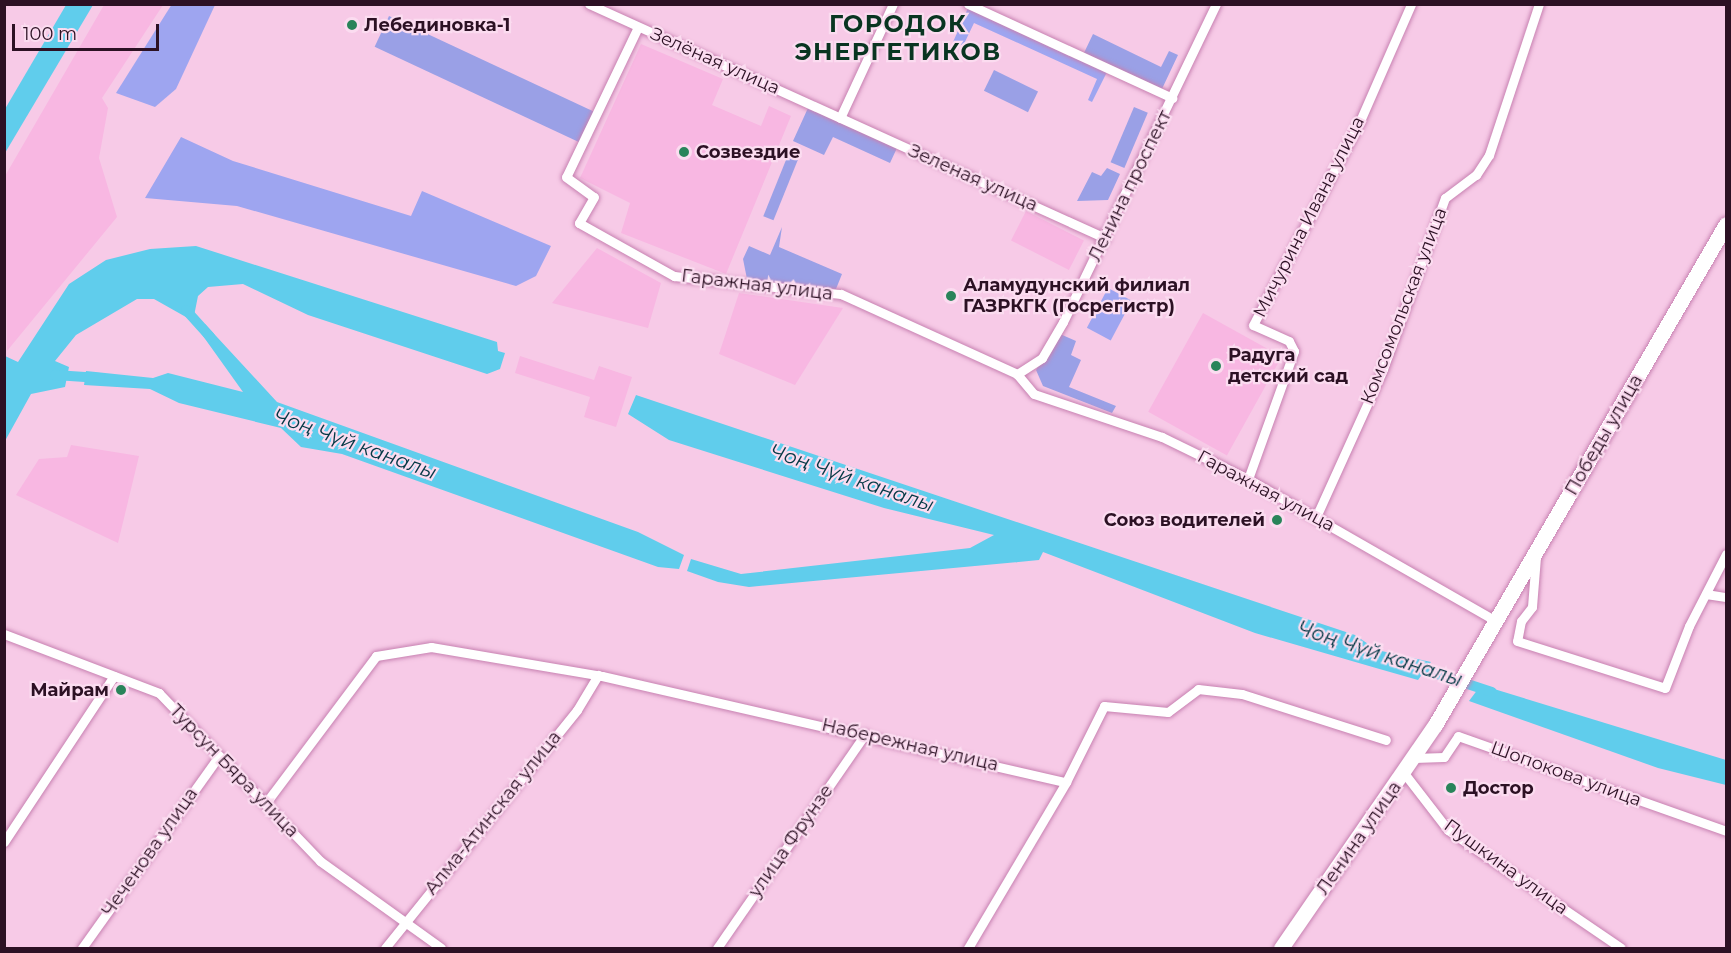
<!DOCTYPE html>
<html>
<head>
<meta charset="utf-8">
<style>
	body { margin:0 }
	#map { position:relative; width:1731px; height:953px; overflow:hidden; background:#f7cae7; font-family:Montserrat,sans-serif }
	div>[style] { position:absolute }
	[style*='--x'] { left:calc(var(--x)*1px); top:calc(var(--y)*1px); width:calc(var(--w)*1px); rotate:calc(var(--a)*1deg) }
	.built>* { inset:0; background:#f8b7e2; transform-origin:0 0 }
	.green>* { inset:0; background:#9aa0e6; transform-origin:0 0 }
	.forest>* { inset:0; background:#9ea5f0; transform-origin:0 0 }
	.water>* { inset:0; background:#60cdec }
	.canal>* { height:10px; margin:-5px; padding:0 5px; transform-origin:5px; border-radius:5px; background:#60cdec }
	.roads { filter:drop-shadow(0 0 2px #c781b1) drop-shadow(0 0 2px #c781b1) }
	.street>* { height:9px; margin:-4.5px; padding:0 4.5px; transform-origin:4.5px; border-radius:4.5px; background:#fff }
	.primary>* { height:15px; margin:-7.5px; padding:0 7.5px; transform-origin:7.5px; border-radius:7.5px; background:#fff }
	.dots>* { width:16px; height:16px; translate:-50% -50%; box-sizing:border-box; border:3px solid #fbdcf0; border-radius:50% }
	span { translate:-50% -50%; white-space:nowrap; text-align:center; line-height:1.15; -webkit-text-stroke:4.5px #fbdcf0; paint-order:stroke }
	.poi-label { font-size:18px; color:#2c1124; font-weight:700 }
	.left { translate:0 -50%; text-align:left }
	.right { translate:-100% -50%; text-align:right }
	.street-label { font-size:18px; color:#2c1124 }
	.water-label { font-size:20px; color:#033845; font-style:italic }
	.district-label { font-size:24px; color:#093521; font-weight:700; letter-spacing:1.5px }
	.frame { position:absolute; inset:0; border:6px solid #2c1124; pointer-events:none }
	.scale { position:absolute; left:12px; top:24px; width:147px; height:27px; box-sizing:border-box; border:3px solid #2c1124; border-top:0; padding-left:8px; font-size:18px; line-height:21px; white-space:nowrap; color:#2c1124; -webkit-text-stroke:4px #fbdcf0; paint-order:stroke }
</style>
</head>
<body>
<div id="map">
	<div class="built">
		<i style="clip-path:polygon(104px 5px,163px 5px,102px 98px,108px 108px,99px 158px,117px 217px,7px 351px,5px 176px)"></i>
		<i style="clip-path:polygon(641px 44px,723px 79px,712px 105px,761px 126px,769px 106px,791px 116px,726px 274px,621px 233px,630px 203px,580px 178px)"></i>
		<i style="left:1026px;top:211px;width:65px;height:33px;rotate:27deg"></i>
		<i style="clip-path:polygon(597px 248px,661px 283px,648px 328px,552px 303px)"></i>
		<i style="clip-path:polygon(739px 293px,843px 308px,795px 385px,719px 354px)"></i>
		<i style="left:1203px;top:313px;width:90px;height:113px;rotate:29deg"></i>
		<i style="clip-path:polygon(520px 356px,594px 380px,599px 366px,632px 377px,616px 427px,584px 417px,590px 397px,515px 373px)"></i>
		<i style="clip-path:polygon(71px 445px,139px 456px,118px 543px,16px 495px,39px 459px,67px 457px)"></i>
	</div>
	<div class="green">
		<i style="left:389px;top:16px;width:227px;height:34px;rotate:25deg"></i>
		<i style="clip-path:polygon(1093px 34px,1161px 67px,1169px 51px,1178px 55px,1161px 91px,1083px 55px)"></i>
		<i style="left:994px;top:70px;width:49px;height:23px;rotate:26deg"></i>
		<i style="left:1134px;top:107px;width:15px;height:60px;rotate:23deg"></i>
		<i style="clip-path:polygon(808px 108px,897px 148px,890px 163px,833px 137px,824px 155px,793px 141px)"></i>
		<i style="left:788px;top:155px;width:11px;height:66px;rotate:22deg"></i>
		<i style="clip-path:polygon(1107px 168px,1120px 174px,1108px 200px,1077px 201px,1092px 172px,1101px 176px)"></i>
		<i style="clip-path:polygon(782px 227px,779px 247px,842px 274px,836px 289px,747px 279px,743px 259px,749px 246px,770px 255px)"></i>
		<i style="clip-path:polygon(1060px 334px,1076px 341px,1071px 355px,1081px 360px,1069px 387px,1116px 406px,1112px 413px,1043px 386px,1036px 370px)"></i>
	</div>
	<div class="forest">
		<i style="clip-path:polygon(172px 4px,215px 5px,176px 89px,155px 107px,116px 93px)"></i>
		<i style="clip-path:polygon(968px 8px,1107px 72px,1092px 102px,1088px 100px,1097px 79px,974px 23px,963px 46px,953px 42px)"></i>
		<i style="clip-path:polygon(181px 137px,233px 161px,411px 216px,422px 191px,551px 246px,536px 276px,516px 286px,237px 206px,145px 198px)"></i>
		<i style="left:1108px;top:288px;width:27px;height:45px;rotate:28deg"></i>
	</div>
	<div class="water">
		<i style="clip-path:polygon(66px 5px,93px 5px,5px 153px,5px 109px)"></i>
		<i style="clip-path:polygon(196px 246px,497px 342px,498px 351px,505px 353px,500px 369px,487px 374px,308px 315px,243px 284px,208px 287px,198px 296px,193px 321px,154px 299px,137px 299px,76px 335px,55px 361px,69px 367px,65px 387px,31px 394px,5px 441px,5px 356px,18px 362px,69px 284px,106px 260px,150px 249px)"></i>
		<i style="clip-path:polygon(205px 324px,277px 402px,638px 532px,684px 555px,679px 569px,658px 567px,342px 454px,301px 447px,281px 428px,179px 403px,150px 389px,84px 385px,86px 371px,153px 378px,168px 373px,243px 392px,198px 329px)"></i>
		<i style="clip-path:polygon(636px 395px,1355px 635px,1377px 650px,1431px 662px,1418px 680px,1376px 668px,1255px 633px,1043px 552px,1039px 560px,749px 587px,718px 582px,687px 571px,691px 559px,741px 574px,970px 548px,994px 535px,884px 508px,669px 440px,628px 414px)"></i>
		<i style="clip-path:polygon(1481px 685px,1726px 760px,1726px 785px,1658px 768px,1469px 701px)"></i>
	</div>
	<div class="canal">
		<i style="--x:186;--y:310;--w:36;--a:48"></i>
		<i style="--x:55;--y:375;--w:45;--a:3.8"></i>
		<i style="--x:1413;--y:666;--w:83;--a:18.2"></i>
	</div>
	<div class="roads">
		<div class="street">
			<i style="--x:589;--y:4;--w:567;--a:24.39"></i>
			<i style="--x:968;--y:4;--w:225;--a:24.7"></i>
			<i style="--x:1216;--y:4;--w:353;--a:115.7"></i>
			<i style="--x:1063;--y:322;--w:42;--a:120.3"></i>
			<i style="--x:1042;--y:358;--w:30;--a:147"></i>
			<i style="--x:1017;--y:374;--w:26;--a:50"></i>
			<i style="--x:1034;--y:394;--w:135;--a:18.6"></i>
			<i style="--x:1162;--y:437;--w:96;--a:26"></i>
			<i style="--x:1248;--y:479;--w:286;--a:29.8"></i>
			<i style="--x:638;--y:27;--w:166;--a:115.6"></i>
			<i style="--x:566;--y:177;--w:34;--a:36"></i>
			<i style="--x:594;--y:197;--w:30;--a:120"></i>
			<i style="--x:579;--y:223;--w:109;--a:29.2"></i>
			<i style="--x:674;--y:276;--w:168;--a:6.2"></i>
			<i style="--x:841;--y:294;--w:193;--a:24.4"></i>
			<i style="--x:840;--y:118;--w:126;--a:-65.1"></i>
			<i style="--x:1248;--y:479;--w:136;--a:-70.2"></i>
			<i style="--x:1294;--y:351;--w:11;--a:-117"></i>
			<i style="--x:1289;--y:341;--w:39;--a:-156"></i>
			<i style="--x:1253;--y:325;--w:230;--a:-62.3"></i>
			<i style="--x:1360;--y:121;--w:128;--a:-66.4"></i>
			<i style="--x:1316;--y:517;--w:162;--a:-65.6"></i>
			<i style="--x:1383;--y:369;--w:182;--a:-70.1"></i>
			<i style="--x:1445;--y:198;--w:39;--a:-37"></i>
			<i style="--x:1476;--y:175;--w:24;--a:-57"></i>
			<i style="--x:1489;--y:155;--w:159;--a:-71.7"></i>
			<i style="--x:1536;--y:557;--w:50;--a:94.6"></i>
			<i style="--x:1532;--y:607;--w:18;--a:128"></i>
			<i style="--x:1521;--y:621;--w:20;--a:101"></i>
			<i style="--x:1517;--y:641;--w:155;--a:17.6"></i>
			<i style="--x:1665;--y:688;--w:66;--a:-68.8"></i>
			<i style="--x:1689;--y:626;--w:81;--a:-62.8"></i>
			<i style="--x:1706;--y:594;--w:20;--a:9"></i>
			<i style="--x:4;--y:634;--w:166;--a:20.8"></i>
			<i style="--x:159;--y:693;--w:233;--a:46.2"></i>
			<i style="--x:320;--y:861;--w:149;--a:35.7"></i>
			<i style="--x:1414;--y:758;--w:30;--a:-2"></i>
			<i style="--x:1444;--y:757;--w:25;--a:-56"></i>
			<i style="--x:1458;--y:736;--w:284;--a:19.5"></i>
			<i style="--x:1404;--y:773;--w:72;--a:52.3"></i>
			<i style="--x:1448;--y:830;--w:209;--a:34.3"></i>
			<i style="--x:265;--y:804;--w:185;--a:-53.1"></i>
			<i style="--x:376;--y:656;--w:56;--a:-9.3"></i>
			<i style="--x:431;--y:647;--w:173;--a:9.6"></i>
			<i style="--x:602;--y:676;--w:476;--a:12.9"></i>
			<i style="--x:1066;--y:782;--w:85;--a:-63.4"></i>
			<i style="--x:1104;--y:706;--w:64;--a:5.4"></i>
			<i style="--x:1168;--y:712;--w:38;--a:-37"></i>
			<i style="--x:1198;--y:689;--w:44;--a:6.5"></i>
			<i style="--x:1242;--y:694;--w:151;--a:17.7"></i>
			<i style="--x:4;--y:842;--w:199;--a:-56.5"></i>
			<i style="--x:82;--y:948;--w:236;--a:-54.5"></i>
			<i style="--x:385;--y:948;--w:306;--a:-51.1"></i>
			<i style="--x:577;--y:710;--w:41;--a:-59"></i>
			<i style="--x:717;--y:948;--w:260;--a:-55.3"></i>
			<i style="--x:968;--y:948;--w:193;--a:-59.4"></i>
		</div>
		<div class="primary">
			<i style="--x:1281;--y:948;--w:271;--a:-55.4"></i>
			<i style="--x:1435;--y:725;--w:579;--a:-59.85"></i>
		</div>
	</div>
	<div class="dots">
		<i style="left:352px;top:25px;background:#29845a"></i>
		<i style="left:684px;top:152px;background:#29845a"></i>
		<i style="left:951px;top:296px;background:#29845a"></i>
		<i style="left:1216px;top:366px;background:#29845a"></i>
		<i style="left:1277px;top:520px;background:#29845a"></i>
		<i style="left:121px;top:690px;background:#29845a"></i>
		<i style="left:1451px;top:788px;background:#29845a"></i>
	</div>
	<div class="poi-label">
		<span class="left" style="left:364px;top:25px">Лебединовка-1</span>
		<span class="left" style="left:696px;top:152px">Созвездие</span>
		<span class="left" style="left:963px;top:296px">Аламудунский филиал<br>ГАЗРКГК (Госрегистр)</span>
		<span class="left" style="left:1228px;top:366px">Радуга<br>детский сад</span>
		<span class="right" style="left:1265px;top:520px">Союз водителей</span>
		<span class="right" style="left:109px;top:690px">Майрам</span>
		<span class="left" style="left:1463px;top:788px">Достор</span>
	</div>
	<div class="street-label">
		<span style="left:715px;top:61px;rotate:24deg">Зелёная улица</span>
		<span style="left:973px;top:178px;rotate:24deg">Зеленая улица</span>
		<span style="left:1130px;top:186px;rotate:-64deg">Ленина проспект</span>
		<span style="left:1309px;top:217px;rotate:-63deg">Мичурина Ивана улица</span>
		<span style="left:757px;top:285px;rotate:7deg">Гаражная улица</span>
		<span style="left:1404px;top:306px;rotate:-69deg">Комсомольская улица</span>
		<span style="left:1604px;top:435px;rotate:-60deg">Победы улица</span>
		<span style="left:1266px;top:491px;rotate:28deg">Гаражная улица</span>
		<span style="left:910px;top:745px;rotate:13deg">Набережная улица</span>
		<span style="left:234px;top:771px;rotate:46deg">Турсун Бяра улица</span>
		<span style="left:1566px;top:774px;rotate:20deg">Шопокова улица</span>
		<span style="left:493px;top:813px;rotate:-51deg">Алма-Атинская улица</span>
		<span style="left:1359px;top:838px;rotate:-55deg">Ленина улица</span>
		<span style="left:791px;top:841px;rotate:-55deg">улица Фрунзе</span>
		<span style="left:150px;top:852px;rotate:-55deg">Чеченова улица</span>
		<span style="left:1506px;top:867px;rotate:36deg">Пушкина улица</span>
	</div>
	<div class="water-label">
		<span style="left:355px;top:444px;rotate:20deg">Чоң Чүй каналы</span>
		<span style="left:852px;top:478px;rotate:19deg">Чоң Чүй каналы</span>
		<span style="left:1380px;top:654px;rotate:18deg">Чоң Чүй каналы</span>
	</div>
	<div class="district-label">
		<span style="left:898px;top:38px">ГОРОДОК<br>ЭНЕРГЕТИКОВ</span>
	</div>
	<div class="frame"></div>
	<div class="scale">100 m</div>
</div>
</body>
</html>
